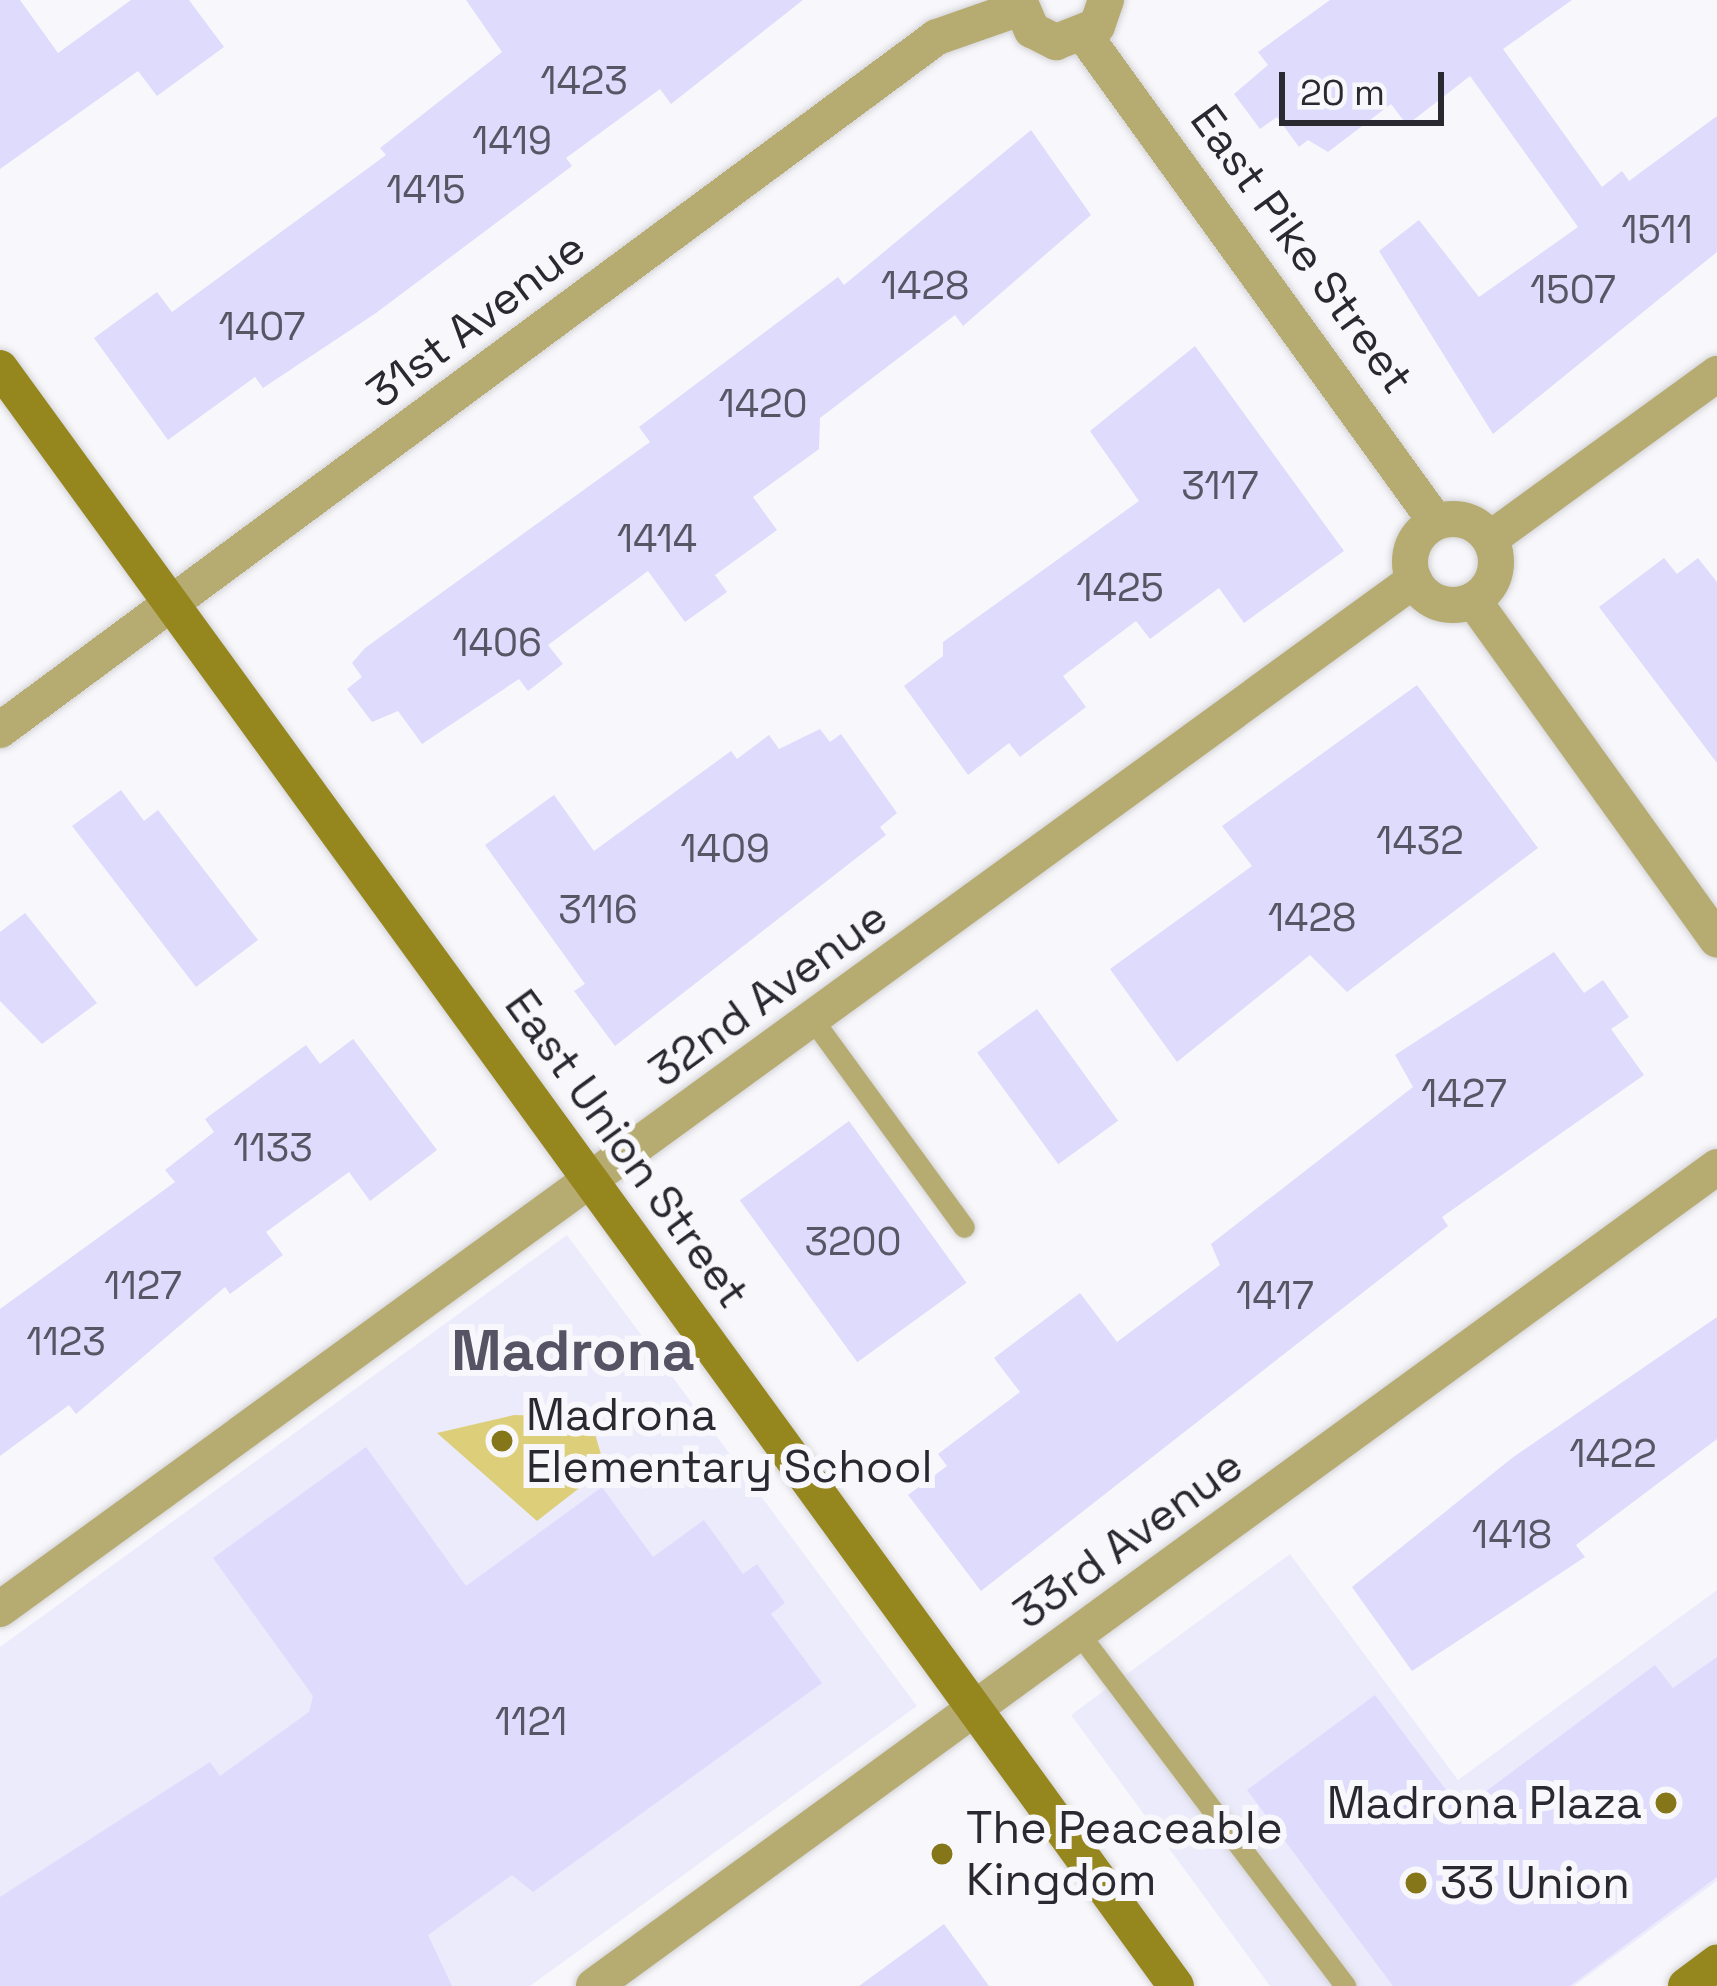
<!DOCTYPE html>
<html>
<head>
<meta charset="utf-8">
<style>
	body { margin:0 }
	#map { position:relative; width:1717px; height:1986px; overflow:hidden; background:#f8f8fc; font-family:"Space Grotesk",sans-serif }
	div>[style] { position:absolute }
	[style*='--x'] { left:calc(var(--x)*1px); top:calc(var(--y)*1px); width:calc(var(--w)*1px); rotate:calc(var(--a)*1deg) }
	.built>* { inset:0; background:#ecebfc }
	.green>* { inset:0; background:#ddcf79 }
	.building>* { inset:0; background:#dedbfc; transform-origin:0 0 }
	.roads { filter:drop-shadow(0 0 3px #d3d3d7) drop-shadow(0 0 3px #d3d3d7) }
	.lane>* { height:21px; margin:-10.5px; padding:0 10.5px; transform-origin:10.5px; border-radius:10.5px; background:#b6ac72 }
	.street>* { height:36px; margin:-18px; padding:0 18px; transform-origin:18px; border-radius:18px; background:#b6ac72 }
	.street>.ring { margin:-18px; padding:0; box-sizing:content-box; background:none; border:36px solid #b6ac72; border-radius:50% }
	.secondary>* { height:36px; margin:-18px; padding:0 18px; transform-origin:18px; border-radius:18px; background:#96861e }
	.dots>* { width:33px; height:33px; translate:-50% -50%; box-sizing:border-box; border:6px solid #f8f8fc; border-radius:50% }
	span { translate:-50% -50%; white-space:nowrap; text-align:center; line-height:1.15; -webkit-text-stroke:12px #f8f8fc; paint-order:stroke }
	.number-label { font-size:39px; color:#575664 }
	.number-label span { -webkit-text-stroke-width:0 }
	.street-label { font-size:45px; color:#2a2931 }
	.poi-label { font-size:45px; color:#2a2931 }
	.left { translate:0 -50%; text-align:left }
	.right { translate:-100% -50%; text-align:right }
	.district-label { font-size:57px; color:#555364; font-weight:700 }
	.scale { position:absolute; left:1279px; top:72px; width:165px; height:54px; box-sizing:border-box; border:6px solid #2a2931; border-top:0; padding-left:15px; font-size:36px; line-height:42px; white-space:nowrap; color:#2a2931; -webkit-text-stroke:9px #f8f8fc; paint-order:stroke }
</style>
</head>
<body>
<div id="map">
	<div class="built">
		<i style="clip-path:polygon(567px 1235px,917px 1706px,530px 1986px,0 1986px,0 1647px)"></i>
		<i style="clip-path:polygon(1290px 1554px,1458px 1780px,1717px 1590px,1717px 1881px,1574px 1986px,1270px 1986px,1071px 1715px)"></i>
	</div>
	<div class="green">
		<i style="clip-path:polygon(514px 1415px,590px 1417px,605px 1468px,537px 1521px,437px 1433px)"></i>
	</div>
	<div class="building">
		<i style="clip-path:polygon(0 0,20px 0,58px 53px,131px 0,189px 0,224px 47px,157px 96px,138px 71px,0 169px)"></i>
		<i style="clip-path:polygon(466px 0,803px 0,671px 104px,660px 89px,566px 158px,572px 166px,376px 313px,263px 388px,255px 377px,168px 440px,94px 338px,157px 292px,172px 312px,386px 155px,380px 148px,502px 52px)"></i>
		<i style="clip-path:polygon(1330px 0,1572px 0,1503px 49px,1602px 187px,1622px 171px,1629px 181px,1717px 116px,1717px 252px,1493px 434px,1379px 251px,1419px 220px,1479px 297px,1578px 227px,1470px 76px,1407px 125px,1391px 104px,1328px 152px,1308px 140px,1299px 147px,1277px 117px,1260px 129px,1234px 94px,1268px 65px,1258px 52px)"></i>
		<i style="clip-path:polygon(1031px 130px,1091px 215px,963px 326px,955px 315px,820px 418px,819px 449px,753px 497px,777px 530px,715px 575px,727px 592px,685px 622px,648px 571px,548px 645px,563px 664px,528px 691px,519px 679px,422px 744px,398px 711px,372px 722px,347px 689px,362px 677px,352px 663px,365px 648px,650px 442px,639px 427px,838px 277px,844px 285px)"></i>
		<i style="clip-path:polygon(1195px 346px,1344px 551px,1244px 623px,1219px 588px,1150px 639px,1136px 621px,1063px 676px,1086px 707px,1020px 757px,1009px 743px,968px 775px,904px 686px,943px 656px,943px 642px,1139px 501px,1090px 431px)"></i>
		<i style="clip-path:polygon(1664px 558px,1677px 574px,1698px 558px,1717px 582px,1717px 763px,1599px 607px)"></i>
		<i style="clip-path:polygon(1417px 685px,1538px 848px,1347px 992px,1310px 955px,1177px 1062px,1110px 969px,1252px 866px,1222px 826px)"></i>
		<i style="clip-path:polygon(820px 729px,830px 742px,841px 734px,897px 813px,880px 827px,886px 835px,615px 1046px,574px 991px,585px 984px,485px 845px,554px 795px,594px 851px,731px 751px,737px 759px,769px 735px,779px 749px)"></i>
		<i style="clip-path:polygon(121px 790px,144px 821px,158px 810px,258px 940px,196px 987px,72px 826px)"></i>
		<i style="clip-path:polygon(25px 913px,97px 1003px,42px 1044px,0 1001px,0 932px)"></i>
		<i style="clip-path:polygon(1554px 952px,1584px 993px,1603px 980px,1629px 1017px,1611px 1029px,1644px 1075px,1442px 1217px,1448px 1226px,981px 1591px,908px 1495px,947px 1466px,938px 1454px,1020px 1392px,994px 1358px,1080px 1293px,1117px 1342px,1220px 1265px,1211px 1244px,1413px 1087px,1395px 1055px)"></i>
		<i style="left:1037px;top:1009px;width:138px;height:74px;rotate:54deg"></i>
		<i style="clip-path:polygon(353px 1039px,437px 1150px,370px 1201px,349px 1172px,266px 1232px,283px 1255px,230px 1294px,225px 1287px,76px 1414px,69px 1405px,0 1456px,0 1309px,175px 1182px,165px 1170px,214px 1132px,205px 1119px,306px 1045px,320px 1064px)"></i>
		<i style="left:849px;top:1121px;width:200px;height:135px;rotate:54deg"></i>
		<i style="clip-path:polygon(1717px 1317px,1717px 1439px,1576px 1545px,1585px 1557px,1412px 1671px,1352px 1587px,1512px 1458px)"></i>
		<i style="clip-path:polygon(366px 1447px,466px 1586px,602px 1487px,653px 1557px,704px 1520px,743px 1574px,757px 1564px,785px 1603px,771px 1614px,822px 1683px,533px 1892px,512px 1875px,428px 1935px,452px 1986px,0 1986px,0 1897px,210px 1762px,220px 1776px,309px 1712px,313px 1696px,213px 1558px)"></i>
		<i style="clip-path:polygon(1717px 1657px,1717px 1877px,1570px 1986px,1393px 1986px,1247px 1790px,1375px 1695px,1461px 1810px,1655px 1665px,1673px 1688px)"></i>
		<i style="clip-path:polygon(944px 1924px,989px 1986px,859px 1986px)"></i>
	</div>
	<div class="roads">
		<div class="lane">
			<i style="--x:813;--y:1020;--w:256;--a:53.9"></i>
			<i style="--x:1080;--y:1635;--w:440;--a:52.9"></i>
		</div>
		<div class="street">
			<i style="--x:1019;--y:0;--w:33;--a:67"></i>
			<i style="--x:1032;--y:30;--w:27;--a:27"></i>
			<i style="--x:1056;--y:42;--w:44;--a:-21.3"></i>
			<i style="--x:1097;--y:26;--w:28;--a:-71"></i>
			<i style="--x:1085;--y:36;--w:599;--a:54.16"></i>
			<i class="ring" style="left:1410px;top:519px;width:50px;height:50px"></i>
			<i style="--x:1490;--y:539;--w:281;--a:-36"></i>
			<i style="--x:1473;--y:600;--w:418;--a:54.3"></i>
			<i style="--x:0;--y:730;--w:1165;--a:-36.49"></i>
			<i style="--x:937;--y:37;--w:88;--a:-19.3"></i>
			<i style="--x:0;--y:1609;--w:1749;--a:-36.04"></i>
			<i style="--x:594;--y:1986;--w:1390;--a:-36.1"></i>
		</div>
		<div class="secondary">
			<i style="--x:0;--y:368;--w:2000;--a:53.99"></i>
			<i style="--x:1686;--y:1986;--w:39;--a:-37"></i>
		</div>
	</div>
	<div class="dots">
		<i style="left:502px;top:1441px;background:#847619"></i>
		<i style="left:1666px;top:1803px;background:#847619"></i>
		<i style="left:942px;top:1854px;background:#847619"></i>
		<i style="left:1416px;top:1883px;background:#847619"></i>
	</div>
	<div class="number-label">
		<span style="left:584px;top:81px">1423</span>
		<span style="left:512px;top:141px">1419</span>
		<span style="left:426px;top:190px">1415</span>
		<span style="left:1657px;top:230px">1511</span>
		<span style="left:925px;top:286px">1428</span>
		<span style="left:1573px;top:290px">1507</span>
		<span style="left:262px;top:327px">1407</span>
		<span style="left:763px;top:404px">1420</span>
		<span style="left:1220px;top:486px">3117</span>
		<span style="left:657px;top:539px">1414</span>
		<span style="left:1120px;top:588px">1425</span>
		<span style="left:497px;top:643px">1406</span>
		<span style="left:1420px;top:841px">1432</span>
		<span style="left:725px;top:849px">1409</span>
		<span style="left:598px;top:910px">3116</span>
		<span style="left:1312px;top:918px">1428</span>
		<span style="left:1464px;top:1094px">1427</span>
		<span style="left:273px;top:1148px">1133</span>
		<span style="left:853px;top:1242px">3200</span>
		<span style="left:143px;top:1286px">1127</span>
		<span style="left:1275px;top:1296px">1417</span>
		<span style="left:66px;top:1342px">1123</span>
		<span style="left:1613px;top:1454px">1422</span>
		<span style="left:1512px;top:1535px">1418</span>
		<span style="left:531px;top:1722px">1121</span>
	</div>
	<div class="street-label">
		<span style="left:1302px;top:249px;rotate:54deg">East Pike Street</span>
		<span style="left:476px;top:320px;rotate:-37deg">31st Avenue</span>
		<span style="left:768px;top:994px;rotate:-36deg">32nd Avenue</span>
		<span style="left:627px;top:1149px;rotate:54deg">East Union Street</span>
		<span style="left:1128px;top:1539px;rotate:-36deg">33rd Avenue</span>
	</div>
	<div class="poi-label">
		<span class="left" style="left:526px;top:1441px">Madrona<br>Elementary School</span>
		<span class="right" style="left:1642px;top:1803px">Madrona Plaza</span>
		<span class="left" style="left:966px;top:1854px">The Peaceable<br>Kingdom</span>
		<span class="left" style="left:1440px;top:1883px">33 Union</span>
	</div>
	<div class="district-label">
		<span style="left:573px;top:1351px">Madrona</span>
	</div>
	<div class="scale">20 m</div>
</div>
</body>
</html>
